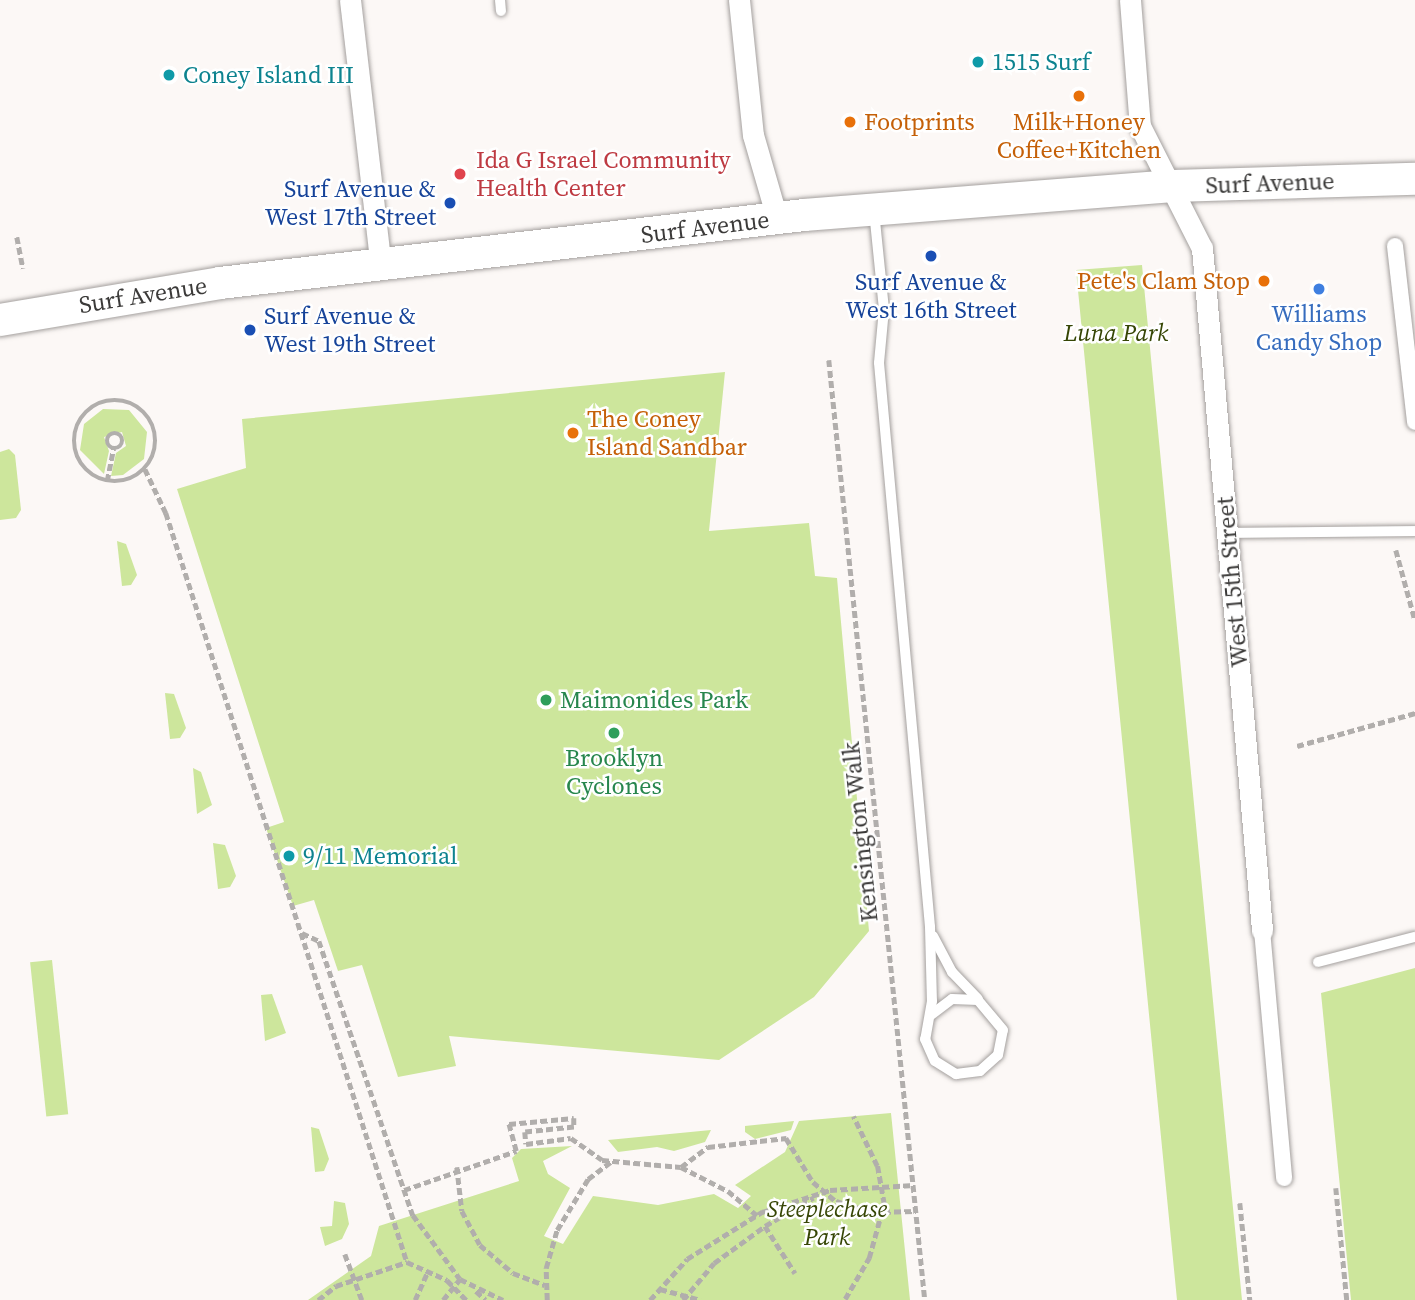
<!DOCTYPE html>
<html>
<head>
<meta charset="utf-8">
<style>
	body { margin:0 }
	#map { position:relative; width:1415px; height:1300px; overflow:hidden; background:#fcf8f6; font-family:"Source Serif 4",serif }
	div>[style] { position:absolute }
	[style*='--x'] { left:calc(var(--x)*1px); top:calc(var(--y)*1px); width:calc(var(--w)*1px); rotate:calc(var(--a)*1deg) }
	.green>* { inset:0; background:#cde69c; transform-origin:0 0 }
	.path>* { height:4.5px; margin-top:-2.25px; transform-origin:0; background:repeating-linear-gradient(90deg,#b1aeac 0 7px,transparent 0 10.5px) }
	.path>.ring { margin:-2.25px; padding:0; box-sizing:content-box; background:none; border:4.5px solid #b1aeac; border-radius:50% }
	.roads { filter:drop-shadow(0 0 2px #a4a09e) drop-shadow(0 0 2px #a4a09e) }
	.service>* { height:10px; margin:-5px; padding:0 5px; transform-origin:5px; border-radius:5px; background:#fff }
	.pedestrian>* { height:16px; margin:-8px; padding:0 8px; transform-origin:8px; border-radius:8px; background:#fff }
	.minor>* { height:21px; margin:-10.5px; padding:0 10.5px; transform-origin:10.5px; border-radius:10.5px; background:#fff }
	.secondary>* { height:32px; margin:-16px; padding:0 16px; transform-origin:16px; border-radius:16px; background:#fff }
	.dots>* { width:19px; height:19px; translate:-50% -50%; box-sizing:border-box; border:4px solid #fff; border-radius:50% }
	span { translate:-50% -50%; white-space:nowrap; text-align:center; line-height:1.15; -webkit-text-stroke:5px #fff; paint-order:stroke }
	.culture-label { font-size:24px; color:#0d838f }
	.left { translate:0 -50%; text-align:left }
	.food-label { font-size:24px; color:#c56008 }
	.right { translate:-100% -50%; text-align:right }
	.health-label { font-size:24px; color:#be3a42 }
	.street-label { font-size:24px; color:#3b3a39 }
	.transit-label { font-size:24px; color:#164399 }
	.shop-label { font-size:24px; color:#366cbe }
	.park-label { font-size:24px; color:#364605; font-style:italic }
	.leisure-label { font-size:24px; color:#27864d }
</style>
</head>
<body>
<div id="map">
	<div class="green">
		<i style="clip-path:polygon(1142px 265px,1229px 1167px,1242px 1300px,1177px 1300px,1076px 270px)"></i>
		<i style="clip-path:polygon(725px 372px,709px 531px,809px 523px,815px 576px,837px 578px,869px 931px,814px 997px,719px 1060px,449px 1036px,456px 1066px,398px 1077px,362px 965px,338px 971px,314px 900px,293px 906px,266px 828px,284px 822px,177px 489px,246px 468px,242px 419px)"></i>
		<i style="clip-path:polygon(103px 409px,129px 410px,147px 432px,144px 459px,123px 475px,111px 476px,116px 453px,126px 446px,122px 432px,104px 437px,109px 451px,104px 474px,80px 450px,84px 424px)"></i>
		<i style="clip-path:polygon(9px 449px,15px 455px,21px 510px,16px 518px,0 520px,0 452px)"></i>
		<i style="clip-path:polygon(117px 541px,126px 544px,137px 575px,131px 585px,122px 586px)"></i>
		<i style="clip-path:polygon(165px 693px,174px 694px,186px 728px,180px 738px,170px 739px)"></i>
		<i style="clip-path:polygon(193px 768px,201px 772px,212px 805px,197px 814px)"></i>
		<i style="clip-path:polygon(213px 843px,225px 845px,236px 876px,230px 887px,218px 889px)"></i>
		<i style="left:52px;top:960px;width:155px;height:22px;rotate:84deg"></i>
		<i style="clip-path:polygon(1415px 968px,1415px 1300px,1351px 1300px,1321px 993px)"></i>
		<i style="clip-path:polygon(272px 994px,286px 1033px,265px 1041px,261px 995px)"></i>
		<i style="clip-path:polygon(891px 1113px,910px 1300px,308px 1300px,371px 1256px,379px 1226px,519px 1181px,512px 1158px,521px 1149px,572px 1146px,543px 1161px,548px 1174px,570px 1188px,544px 1236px,563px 1244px,593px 1196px,658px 1205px,714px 1194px,738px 1208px,751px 1196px,735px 1185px,785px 1152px,799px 1121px)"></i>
		<i style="clip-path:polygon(794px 1121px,791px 1130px,755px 1139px,745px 1132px,745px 1126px)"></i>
		<i style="clip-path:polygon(311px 1127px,319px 1129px,329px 1159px,324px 1171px,315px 1172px)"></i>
		<i style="clip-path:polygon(711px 1130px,705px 1142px,674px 1151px,657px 1147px,618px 1152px,608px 1140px)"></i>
		<i style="clip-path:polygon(334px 1201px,345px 1203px,349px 1224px,342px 1239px,325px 1246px,320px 1227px,332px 1226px)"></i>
	</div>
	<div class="path">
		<i style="--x:17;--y:237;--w:32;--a:79"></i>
		<i style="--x:829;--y:360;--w:945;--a:84.17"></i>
		<i class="ring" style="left:74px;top:400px;width:77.5px;height:77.5px"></i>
		<i class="ring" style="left:107px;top:433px;width:11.5px;height:11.5px"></i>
		<i style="--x:145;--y:469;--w:49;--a:64.5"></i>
		<i style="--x:166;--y:513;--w:787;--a:72.16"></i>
		<i style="--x:407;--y:1262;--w:44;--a:24.2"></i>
		<i style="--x:447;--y:1280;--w:28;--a:46"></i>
		<i style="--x:107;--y:481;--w:33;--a:-79"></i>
		<i style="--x:1396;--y:550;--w:73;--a:74.8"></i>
		<i style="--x:1297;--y:746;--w:123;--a:-15.6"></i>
		<i style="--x:302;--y:933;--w:19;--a:25"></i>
		<i style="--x:319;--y:941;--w:290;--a:71.1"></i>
		<i style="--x:413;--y:1215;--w:79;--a:53.7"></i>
		<i style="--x:460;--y:1279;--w:48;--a:26"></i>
		<i style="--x:457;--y:1167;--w:44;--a:83.5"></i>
		<i style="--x:462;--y:1211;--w:38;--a:62"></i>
		<i style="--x:480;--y:1245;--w:43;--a:40.3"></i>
		<i style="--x:513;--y:1273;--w:34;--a:21"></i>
		<i style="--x:681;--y:1167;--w:34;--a:-37"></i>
		<i style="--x:708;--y:1147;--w:79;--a:-6.6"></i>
		<i style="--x:786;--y:1138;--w:52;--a:58.5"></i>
		<i style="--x:813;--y:1182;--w:30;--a:40"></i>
		<i style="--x:836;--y:1201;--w:39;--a:17"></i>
		<i style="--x:873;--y:1212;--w:43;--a:-1.3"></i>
		<i style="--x:1336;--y:1188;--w:113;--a:84.4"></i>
		<i style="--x:404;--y:1190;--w:119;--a:-19.2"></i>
		<i style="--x:516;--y:1151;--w:28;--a:-105"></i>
		<i style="--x:509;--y:1124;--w:65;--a:-5.3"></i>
		<i style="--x:574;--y:1118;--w:9;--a:90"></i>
		<i style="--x:574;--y:1127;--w:49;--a:174.2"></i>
		<i style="--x:525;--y:1132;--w:12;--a:85"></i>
		<i style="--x:526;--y:1144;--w:45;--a:-7.6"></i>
		<i style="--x:571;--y:1138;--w:38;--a:35"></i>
		<i style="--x:602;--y:1160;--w:79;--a:5.1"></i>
		<i style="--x:681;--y:1167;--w:53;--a:27.1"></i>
		<i style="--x:728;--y:1191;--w:38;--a:40"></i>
		<i style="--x:1240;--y:1203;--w:98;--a:84.1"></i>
		<i style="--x:765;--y:1226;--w:56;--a:-30.3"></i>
		<i style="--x:345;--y:1254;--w:49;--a:69.7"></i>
		<i style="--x:660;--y:1289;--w:42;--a:15"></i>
		<i style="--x:476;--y:1291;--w:13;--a:42"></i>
		<i style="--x:845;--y:1299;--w:48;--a:-59.7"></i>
		<i style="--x:869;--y:1258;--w:56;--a:-74.5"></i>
		<i style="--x:884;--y:1204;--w:39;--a:-100"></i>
		<i style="--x:877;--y:1166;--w:55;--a:-115.6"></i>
		<i style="--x:318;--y:1300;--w:23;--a:-38"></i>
		<i style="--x:336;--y:1286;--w:75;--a:-18.7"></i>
		<i style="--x:415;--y:1300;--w:30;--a:-66"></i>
		<i style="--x:443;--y:1300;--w:27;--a:-51"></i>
		<i style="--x:547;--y:1300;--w:32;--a:-92"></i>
		<i style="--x:546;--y:1268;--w:40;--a:-74"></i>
		<i style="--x:557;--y:1230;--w:60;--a:-58.7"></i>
		<i style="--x:588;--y:1179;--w:31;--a:-37"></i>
		<i style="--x:650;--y:1300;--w:55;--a:-47.9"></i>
		<i style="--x:687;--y:1259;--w:89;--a:-32.1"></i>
		<i style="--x:762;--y:1212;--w:71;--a:-17.9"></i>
		<i style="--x:830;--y:1190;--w:84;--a:-3.4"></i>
		<i style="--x:683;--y:1300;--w:48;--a:-50"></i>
		<i style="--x:714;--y:1263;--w:63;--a:-36"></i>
		<i style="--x:765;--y:1226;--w:56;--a:57.4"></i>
	</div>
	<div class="roads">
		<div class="service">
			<i style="--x:500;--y:0;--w:11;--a:85"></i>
			<i style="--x:874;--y:211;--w:99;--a:84.2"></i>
			<i style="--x:884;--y:309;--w:54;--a:95.3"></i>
			<i style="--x:879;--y:363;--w:566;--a:84.83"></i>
			<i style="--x:930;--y:927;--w:74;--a:88.5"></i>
			<i style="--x:932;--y:1001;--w:39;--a:100"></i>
			<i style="--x:925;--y:1039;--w:24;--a:66"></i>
			<i style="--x:935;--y:1061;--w:25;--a:32"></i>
			<i style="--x:956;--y:1074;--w:24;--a:-7"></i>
			<i style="--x:980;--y:1071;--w:24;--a:-42"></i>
			<i style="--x:998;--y:1055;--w:25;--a:-79"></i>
			<i style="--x:1003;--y:1030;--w:39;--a:-130"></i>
			<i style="--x:978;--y:1000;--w:26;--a:-178"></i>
			<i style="--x:952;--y:999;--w:26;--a:143"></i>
			<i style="--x:1227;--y:533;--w:188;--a:-0.6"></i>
			<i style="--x:933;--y:936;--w:41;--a:62.2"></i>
			<i style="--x:952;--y:972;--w:37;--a:46"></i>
			<i style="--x:1318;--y:962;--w:100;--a:-14.5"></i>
		</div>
		<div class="pedestrian">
			<i style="--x:1395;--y:246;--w:177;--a:83.5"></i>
			<i style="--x:1262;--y:930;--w:249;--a:84.9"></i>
		</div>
		<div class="minor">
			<i style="--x:350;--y:0;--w:268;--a:83.4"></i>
			<i style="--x:739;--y:0;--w:136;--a:84.1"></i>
			<i style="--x:753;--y:135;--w:86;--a:73.9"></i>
			<i style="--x:1130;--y:0;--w:126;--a:85.5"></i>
			<i style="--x:1140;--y:126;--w:137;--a:63.1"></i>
			<i style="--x:1202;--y:248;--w:685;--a:84.97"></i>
		</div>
		<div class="secondary">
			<i style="--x:0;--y:320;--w:223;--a:-9.5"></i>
			<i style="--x:220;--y:283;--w:588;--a:-6.64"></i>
			<i style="--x:804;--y:215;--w:370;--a:-4.5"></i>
			<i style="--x:1173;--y:186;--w:242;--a:-1.7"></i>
		</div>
	</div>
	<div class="dots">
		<i style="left:978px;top:62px;background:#0f9aa8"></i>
		<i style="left:169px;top:75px;background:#0f9aa8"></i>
		<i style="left:1079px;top:96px;background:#e8710a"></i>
		<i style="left:850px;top:122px;background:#e8710a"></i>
		<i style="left:460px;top:174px;background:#e0444e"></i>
		<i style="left:450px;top:203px;background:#1a4fb4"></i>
		<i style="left:931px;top:256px;background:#1a4fb4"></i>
		<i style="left:1264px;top:281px;background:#e8710a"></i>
		<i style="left:1319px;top:289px;background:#3f7fe0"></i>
		<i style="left:250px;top:330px;background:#1a4fb4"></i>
		<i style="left:573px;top:433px;background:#e8710a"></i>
		<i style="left:546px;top:700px;background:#2e9e5b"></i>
		<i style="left:614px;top:733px;background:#2e9e5b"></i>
		<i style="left:289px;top:856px;background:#0f9aa8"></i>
	</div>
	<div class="culture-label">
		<span class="left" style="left:992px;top:62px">1515 Surf</span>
		<span class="left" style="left:183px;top:75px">Coney Island III</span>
		<span class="left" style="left:303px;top:856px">9/11 Memorial</span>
	</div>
	<div class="food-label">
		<span class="left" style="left:864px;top:122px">Footprints</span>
		<span style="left:1079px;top:136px">Milk+Honey<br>Coffee+Kitchen</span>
		<span class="right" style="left:1250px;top:281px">Pete's Clam Stop</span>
		<span class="left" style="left:587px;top:433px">The Coney<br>Island Sandbar</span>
	</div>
	<div class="health-label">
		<span class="left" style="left:476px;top:174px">Ida G Israel Community<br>Health Center</span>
	</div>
	<div class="street-label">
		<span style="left:1270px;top:183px;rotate:-2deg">Surf Avenue</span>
		<span style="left:705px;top:227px;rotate:-7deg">Surf Avenue</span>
		<span style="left:143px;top:295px;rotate:-9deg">Surf Avenue</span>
		<span style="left:1232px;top:582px;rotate:-95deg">West 15th Street</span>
		<span style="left:860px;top:832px;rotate:-96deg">Kensington Walk</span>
	</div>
	<div class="transit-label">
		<span class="right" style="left:436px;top:203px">Surf Avenue &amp;<br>West 17th Street</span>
		<span style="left:931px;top:296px">Surf Avenue &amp;<br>West 16th Street</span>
		<span class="left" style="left:264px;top:330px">Surf Avenue &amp;<br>West 19th Street</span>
	</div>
	<div class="shop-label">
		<span style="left:1319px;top:328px">Williams<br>Candy Shop</span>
	</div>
	<div class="park-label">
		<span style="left:1116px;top:333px">Luna Park</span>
		<span style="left:827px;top:1223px">Steeplechase<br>Park</span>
	</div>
	<div class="leisure-label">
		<span class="left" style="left:560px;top:700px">Maimonides Park</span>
		<span style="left:614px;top:772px">Brooklyn<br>Cyclones</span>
	</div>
</div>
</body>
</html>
